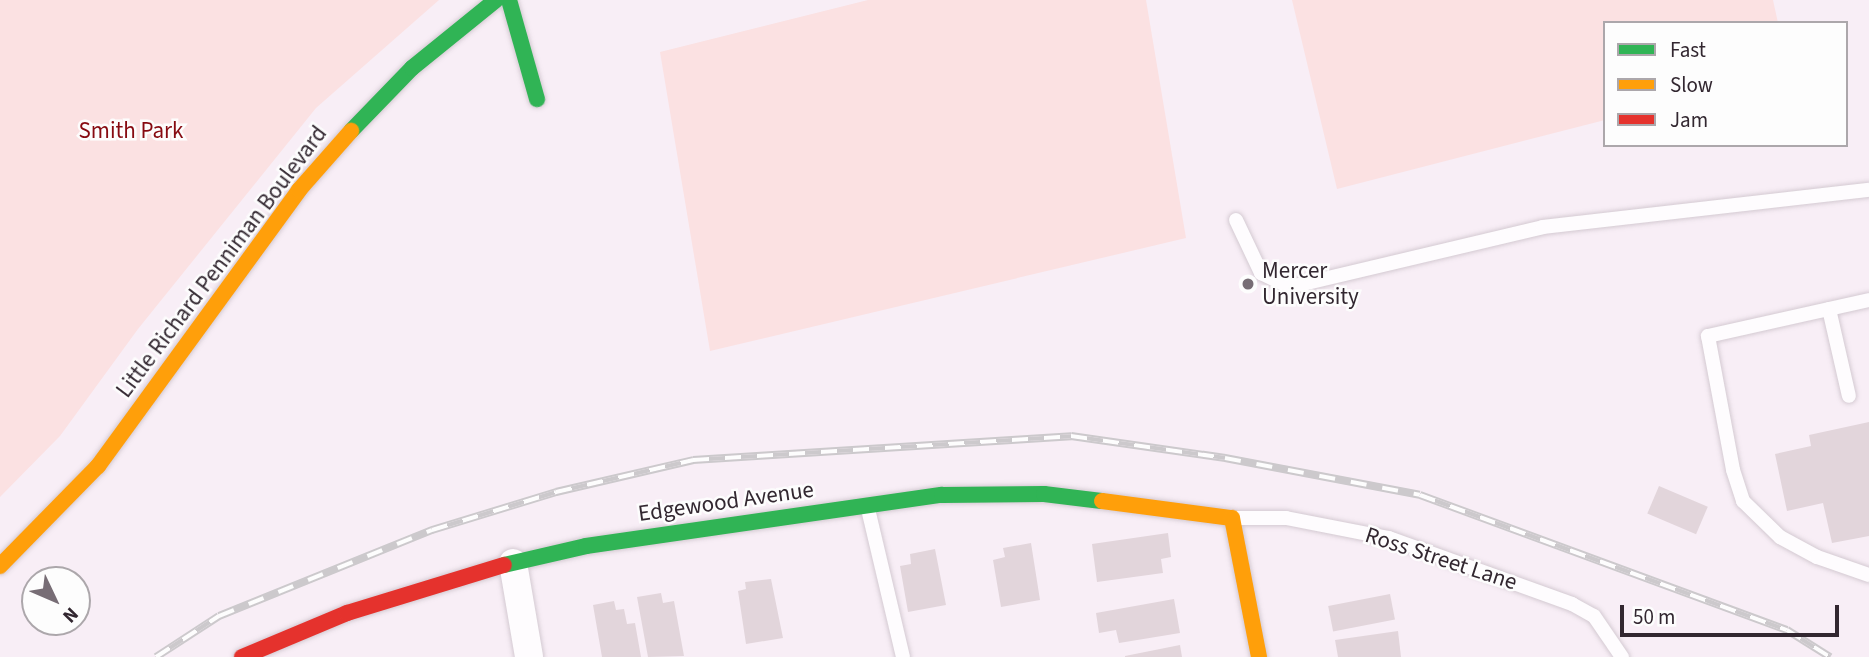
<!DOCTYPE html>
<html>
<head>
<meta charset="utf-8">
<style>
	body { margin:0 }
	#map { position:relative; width:1869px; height:657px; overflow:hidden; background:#f8eef6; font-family:"Source Sans 3",sans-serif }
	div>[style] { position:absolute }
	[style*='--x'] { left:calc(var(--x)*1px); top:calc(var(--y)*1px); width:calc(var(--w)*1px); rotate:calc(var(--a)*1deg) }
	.green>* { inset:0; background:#fbe1e2 }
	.building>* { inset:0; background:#e2d5db; transform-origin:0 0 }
	.roads { filter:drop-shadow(0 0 2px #d4cad2) drop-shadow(0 0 2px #d4cad2) }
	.lane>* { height:14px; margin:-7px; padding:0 7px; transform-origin:7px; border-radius:7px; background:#fefcfe }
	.street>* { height:28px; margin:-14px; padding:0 14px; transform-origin:14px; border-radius:14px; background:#fefcfe }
	.fast>* { height:16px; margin:-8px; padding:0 8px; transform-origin:8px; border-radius:8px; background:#30b455 }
	.slow>* { height:16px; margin:-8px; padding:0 8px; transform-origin:8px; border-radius:8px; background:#ff9f0a }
	.jam>* { height:16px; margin:-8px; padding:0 8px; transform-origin:8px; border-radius:8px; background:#e5322d }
	.rail>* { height:8px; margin-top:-4px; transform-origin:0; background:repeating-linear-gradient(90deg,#fdfdfd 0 16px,#ccc9cc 0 32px); box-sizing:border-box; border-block:2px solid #ccc9cc }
	.dots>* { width:19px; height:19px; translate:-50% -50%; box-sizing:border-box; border:4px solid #fdfdfd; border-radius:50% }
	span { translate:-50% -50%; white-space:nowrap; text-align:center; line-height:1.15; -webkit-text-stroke:5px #fdfdfd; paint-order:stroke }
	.park-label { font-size:23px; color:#870a11 }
	.street-label { font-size:23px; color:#322730 }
	.poi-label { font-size:23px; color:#322730 }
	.left { translate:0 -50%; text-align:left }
	.legend { position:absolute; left:1603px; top:21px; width:245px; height:126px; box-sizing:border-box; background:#fdfdfd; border:2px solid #aca7ab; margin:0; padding:9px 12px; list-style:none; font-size:21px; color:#322730 }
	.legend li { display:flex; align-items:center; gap:14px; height:35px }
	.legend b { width:35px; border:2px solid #aca7ab }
	.north { position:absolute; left:21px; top:566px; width:70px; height:70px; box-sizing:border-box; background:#fdfdfd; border:2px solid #aca7ab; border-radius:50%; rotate:134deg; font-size:19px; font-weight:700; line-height:28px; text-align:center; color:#322730 }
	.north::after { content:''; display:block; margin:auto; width:24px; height:32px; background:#776d75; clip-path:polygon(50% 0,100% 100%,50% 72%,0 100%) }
	.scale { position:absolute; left:1620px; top:605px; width:219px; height:32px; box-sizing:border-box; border:4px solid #322730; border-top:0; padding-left:9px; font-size:21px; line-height:24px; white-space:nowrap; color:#322730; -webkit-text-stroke:5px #fdfdfd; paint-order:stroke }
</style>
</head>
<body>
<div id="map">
	<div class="green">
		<i style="clip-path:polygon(0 0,439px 0,316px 108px,138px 329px,60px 436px,0 497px)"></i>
		<i style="clip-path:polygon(868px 0,1146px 0,1186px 238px,710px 351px,660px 52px)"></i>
		<i style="clip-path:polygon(1292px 0,1773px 0,1778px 23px,1605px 23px,1605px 120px,1337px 189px)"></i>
	</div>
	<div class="building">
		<i style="clip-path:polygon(1869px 422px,1869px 536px,1832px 543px,1823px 503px,1787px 511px,1775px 454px,1811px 446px,1809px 435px)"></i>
		<i style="left:1659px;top:486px;width:53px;height:30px;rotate:23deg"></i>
		<i style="clip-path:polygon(1168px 533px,1171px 557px,1161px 559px,1163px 573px,1097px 582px,1092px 544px)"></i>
		<i style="clip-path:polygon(1031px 543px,1040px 600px,1001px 607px,993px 560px,1005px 557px,1003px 548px)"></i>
		<i style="clip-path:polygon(935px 549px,946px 605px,908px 612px,900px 566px,911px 564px,910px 554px)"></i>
		<i style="clip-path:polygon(771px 579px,783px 638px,746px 644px,738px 591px,746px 589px,745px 582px)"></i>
		<i style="clip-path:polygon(661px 593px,663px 603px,674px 601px,684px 656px,648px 657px,637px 597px)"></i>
		<i style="left:1390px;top:594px;width:26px;height:63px;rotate:79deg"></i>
		<i style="clip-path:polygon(1174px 599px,1180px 633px,1119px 643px,1116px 630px,1099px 633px,1096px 613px)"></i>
		<i style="clip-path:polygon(614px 601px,616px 610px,624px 609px,627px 624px,635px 623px,641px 657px,602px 657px,593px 605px)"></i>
		<i style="clip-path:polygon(1398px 631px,1401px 657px,1338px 657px,1335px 640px)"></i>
		<i style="clip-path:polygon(1180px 645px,1182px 657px,1125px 657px,1125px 656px)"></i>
	</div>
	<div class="roads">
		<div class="lane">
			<i style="--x:1236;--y:220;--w:59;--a:64.7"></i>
			<i style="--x:1261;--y:273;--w:32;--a:26"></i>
			<i style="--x:1290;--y:287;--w:260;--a:-13.3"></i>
			<i style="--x:1543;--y:227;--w:328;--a:-6.5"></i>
			<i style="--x:1869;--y:300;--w:165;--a:167.4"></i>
			<i style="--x:1708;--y:336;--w:136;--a:79.4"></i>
			<i style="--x:1733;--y:470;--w:33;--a:72"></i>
			<i style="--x:1743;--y:501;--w:52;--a:44.2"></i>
			<i style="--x:1780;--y:537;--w:42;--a:28.4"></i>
			<i style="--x:1817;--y:557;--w:55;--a:19.1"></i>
			<i style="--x:1829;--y:309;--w:89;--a:77.1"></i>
			<i style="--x:868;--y:509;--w:152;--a:76.7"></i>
			<i style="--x:1235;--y:518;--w:51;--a:0"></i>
			<i style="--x:1286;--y:518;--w:105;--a:11"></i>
			<i style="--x:1389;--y:538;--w:195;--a:19.8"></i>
			<i style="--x:1572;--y:604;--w:25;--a:29"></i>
			<i style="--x:1594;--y:616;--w:50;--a:55.7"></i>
		</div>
		<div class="street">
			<i style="--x:513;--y:563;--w:95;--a:80.3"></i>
		</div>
		<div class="fast">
			<i style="--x:509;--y:0;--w:103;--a:74.2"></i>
			<i style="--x:351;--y:131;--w:88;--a:-45.9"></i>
			<i style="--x:412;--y:68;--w:108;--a:-39"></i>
			<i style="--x:504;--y:565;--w:84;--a:-13"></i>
			<i style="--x:586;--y:546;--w:360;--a:-8.2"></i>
			<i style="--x:942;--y:495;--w:102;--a:-0.6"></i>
			<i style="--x:1044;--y:494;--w:58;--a:6.9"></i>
		</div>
		<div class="slow">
			<i style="--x:1102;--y:501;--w:131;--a:7.5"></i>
			<i style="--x:1232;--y:518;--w:142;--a:79"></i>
			<i style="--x:0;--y:566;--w:140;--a:-45.6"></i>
			<i style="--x:98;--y:466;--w:341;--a:-53.9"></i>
			<i style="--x:299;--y:190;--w:79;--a:-48.6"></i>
		</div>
		<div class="jam">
			<i style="--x:242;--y:657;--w:114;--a:-22.7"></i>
			<i style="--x:347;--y:613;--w:164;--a:-17"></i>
		</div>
	</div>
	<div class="rail">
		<i style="--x:156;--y:657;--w:75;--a:-33.1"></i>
		<i style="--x:219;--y:616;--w:230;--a:-22"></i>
		<i style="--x:432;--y:530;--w:130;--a:-17"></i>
		<i style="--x:556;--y:492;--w:141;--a:-13.1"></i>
		<i style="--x:693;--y:460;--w:379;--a:-3.6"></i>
		<i style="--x:1071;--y:436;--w:156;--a:8.1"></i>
		<i style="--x:1225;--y:458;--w:198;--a:10.7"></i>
		<i style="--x:1420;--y:495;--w:391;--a:20.2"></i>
		<i style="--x:1787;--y:630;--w:51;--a:32.1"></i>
	</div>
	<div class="dots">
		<i style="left:1248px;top:284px;background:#776d75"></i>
	</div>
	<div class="park-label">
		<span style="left:131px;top:131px">Smith Park</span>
	</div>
	<div class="street-label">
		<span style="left:222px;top:262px;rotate:-53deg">Little Richard Penniman Boulevard</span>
		<span style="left:726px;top:502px;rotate:-8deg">Edgewood Avenue</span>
		<span style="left:1441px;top:559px;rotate:18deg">Ross Street Lane</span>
	</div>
	<div class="poi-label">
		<span class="left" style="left:1262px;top:284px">Mercer<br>University</span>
	</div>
	<ul class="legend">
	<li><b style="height:9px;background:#30b455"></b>Fast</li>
	<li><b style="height:9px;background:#ff9f0a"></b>Slow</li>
	<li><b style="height:9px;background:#e5322d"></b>Jam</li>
	</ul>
	<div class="north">N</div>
	<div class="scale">50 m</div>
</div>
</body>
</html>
